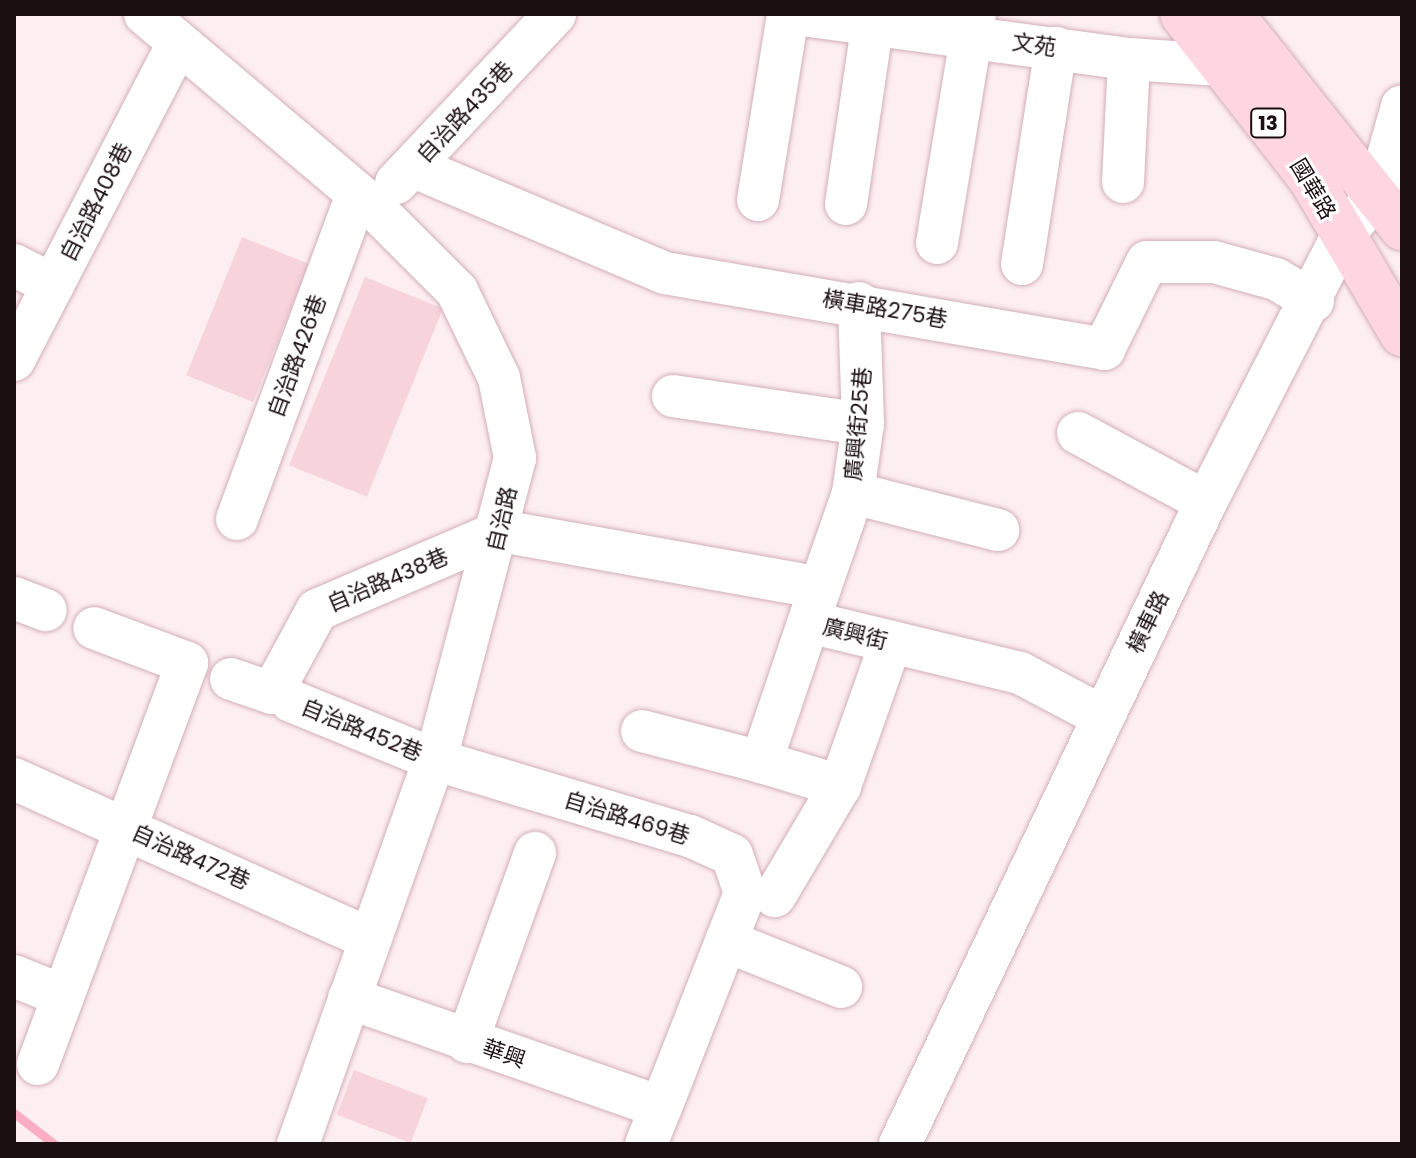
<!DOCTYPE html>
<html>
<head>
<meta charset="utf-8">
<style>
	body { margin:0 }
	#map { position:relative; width:1416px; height:1158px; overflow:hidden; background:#fdeef2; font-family:Poppins,"Noto Sans TC",sans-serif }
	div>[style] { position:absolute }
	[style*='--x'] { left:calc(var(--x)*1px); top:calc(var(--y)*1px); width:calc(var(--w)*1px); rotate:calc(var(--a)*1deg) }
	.stream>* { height:9px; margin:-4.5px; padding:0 4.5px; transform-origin:4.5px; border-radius:4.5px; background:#fcadc3 }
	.building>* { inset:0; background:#f7d3db; transform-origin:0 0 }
	.roads { filter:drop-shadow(0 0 2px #d2afb8) drop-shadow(0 0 2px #d2afb8) }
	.minor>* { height:42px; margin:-21px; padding:0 21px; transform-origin:21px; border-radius:21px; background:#fff }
	.major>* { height:44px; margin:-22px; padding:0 22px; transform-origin:22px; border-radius:22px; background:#fed6e1 }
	span { translate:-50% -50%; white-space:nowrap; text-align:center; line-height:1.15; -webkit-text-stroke:6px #fff; paint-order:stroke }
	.shield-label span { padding:2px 6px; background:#fff; border:2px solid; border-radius:6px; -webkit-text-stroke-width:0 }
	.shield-label { font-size:20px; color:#1b0f12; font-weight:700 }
	.street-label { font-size:22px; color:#1b0f12 }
	.frame { position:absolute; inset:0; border:16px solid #1b0f12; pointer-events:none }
</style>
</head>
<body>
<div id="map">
	<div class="stream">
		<i style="--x:14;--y:1113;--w:51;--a:37.8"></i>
	</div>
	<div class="building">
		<i style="left:242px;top:237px;width:72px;height:149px;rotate:22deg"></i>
		<i style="left:365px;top:277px;width:84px;height:203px;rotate:22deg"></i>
		<i style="left:354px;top:1070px;width:79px;height:48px;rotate:21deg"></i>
	</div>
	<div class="roads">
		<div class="minor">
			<i style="--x:145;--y:14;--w:296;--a:40.2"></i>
			<i style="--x:371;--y:205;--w:122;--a:45"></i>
			<i style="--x:457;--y:291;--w:97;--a:64.2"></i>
			<i style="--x:499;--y:378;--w:82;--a:78.7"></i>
			<i style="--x:515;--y:458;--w:295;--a:104.7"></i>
			<i style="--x:440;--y:743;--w:425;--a:109.5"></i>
			<i style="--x:795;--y:14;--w:337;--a:7.7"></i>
			<i style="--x:1129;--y:59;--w:122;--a:3.8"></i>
			<i style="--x:414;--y:167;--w:272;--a:22.9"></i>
			<i style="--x:665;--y:273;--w:446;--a:9.8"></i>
			<i style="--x:1104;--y:349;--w:97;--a:-63.7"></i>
			<i style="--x:1147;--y:262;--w:67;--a:0"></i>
			<i style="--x:1214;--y:262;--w:64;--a:15.3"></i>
			<i style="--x:1276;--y:279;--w:43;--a:30.7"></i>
			<i style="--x:1123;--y:182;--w:123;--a:-87.2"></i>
			<i style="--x:396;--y:183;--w:232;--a:-46.7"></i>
			<i style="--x:758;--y:200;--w:188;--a:-80.8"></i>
			<i style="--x:846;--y:204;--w:192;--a:-81.6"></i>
			<i style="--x:937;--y:243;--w:232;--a:-80.6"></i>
			<i style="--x:1022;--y:264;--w:219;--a:-81.1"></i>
			<i style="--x:14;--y:265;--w:44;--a:27.1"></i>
			<i style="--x:14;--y:360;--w:356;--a:-62.6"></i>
			<i style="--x:673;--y:396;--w:192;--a:8.4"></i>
			<i style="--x:1078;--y:433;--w:145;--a:28.3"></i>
			<i style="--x:853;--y:493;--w:150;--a:14.3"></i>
			<i style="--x:237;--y:519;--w:346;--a:-69.7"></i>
			<i style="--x:820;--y:588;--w:101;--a:-70.8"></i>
			<i style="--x:853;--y:493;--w:70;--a:-81.8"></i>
			<i style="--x:863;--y:424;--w:121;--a:-91.9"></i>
			<i style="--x:14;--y:598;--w:34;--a:21"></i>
			<i style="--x:809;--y:622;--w:217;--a:13.6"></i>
			<i style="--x:1020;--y:673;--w:94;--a:27.9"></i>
			<i style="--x:231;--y:679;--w:43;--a:18.9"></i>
			<i style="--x:272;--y:693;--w:94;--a:-61.5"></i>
			<i style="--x:317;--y:610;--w:200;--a:-23.2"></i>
			<i style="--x:501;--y:531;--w:324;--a:10.1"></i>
			<i style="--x:820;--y:588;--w:184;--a:108.7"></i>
			<i style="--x:761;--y:762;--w:123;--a:-165.4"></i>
			<i style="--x:291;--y:701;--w:153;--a:22.2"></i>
			<i style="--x:433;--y:759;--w:268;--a:16.7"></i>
			<i style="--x:690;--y:836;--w:46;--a:24.3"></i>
			<i style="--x:732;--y:855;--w:40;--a:71.1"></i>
			<i style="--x:745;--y:893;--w:230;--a:111.4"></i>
			<i style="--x:761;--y:762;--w:83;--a:16.9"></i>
			<i style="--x:840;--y:786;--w:128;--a:120.6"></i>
			<i style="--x:14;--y:779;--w:387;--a:24.2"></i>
			<i style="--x:840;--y:786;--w:153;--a:-70.5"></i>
			<i style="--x:726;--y:941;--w:124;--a:21.8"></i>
			<i style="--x:14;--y:976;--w:53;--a:22.2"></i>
			<i style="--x:349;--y:998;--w:330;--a:19.3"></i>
			<i style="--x:661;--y:1107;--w:40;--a:112"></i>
			<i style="--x:467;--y:1042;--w:201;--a:-70.2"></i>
			<i style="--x:38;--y:1064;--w:428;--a:-69.6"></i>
			<i style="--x:187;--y:663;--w:99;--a:-159.4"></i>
			<i style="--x:900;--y:1144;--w:711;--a:-64.52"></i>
			<i style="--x:1206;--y:502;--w:294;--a:-62.9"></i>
			<i style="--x:1340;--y:240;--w:61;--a:-51.6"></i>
			<i style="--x:1378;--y:192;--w:89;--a:-74.4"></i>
		</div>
		<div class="major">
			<i style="--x:1182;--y:14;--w:209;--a:52"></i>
			<i style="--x:1311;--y:179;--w:180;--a:59.6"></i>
			<i style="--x:1231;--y:14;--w:274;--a:51.4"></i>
		</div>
	</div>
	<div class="shield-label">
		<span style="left:1268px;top:123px">13</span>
	</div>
	<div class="street-label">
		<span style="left:1034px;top:45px;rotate:8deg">文苑</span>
		<span style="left:465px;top:112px;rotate:-47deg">自治路435巷</span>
		<span style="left:1313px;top:189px;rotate:59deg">國華路</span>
		<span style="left:96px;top:202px;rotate:-63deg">自治路408巷</span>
		<span style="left:885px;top:309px;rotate:10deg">橫車路275巷</span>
		<span style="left:297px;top:356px;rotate:-70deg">自治路426巷</span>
		<span style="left:858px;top:424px;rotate:-85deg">廣興街25巷</span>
		<span style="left:502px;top:519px;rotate:-77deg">自治路</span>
		<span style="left:388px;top:580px;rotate:-23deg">自治路438巷</span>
		<span style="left:1148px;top:622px;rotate:-64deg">橫車路</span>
		<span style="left:855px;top:634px;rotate:14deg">廣興街</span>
		<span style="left:362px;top:730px;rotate:22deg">自治路452巷</span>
		<span style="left:627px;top:818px;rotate:17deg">自治路469巷</span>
		<span style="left:191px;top:857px;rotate:24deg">自治路472巷</span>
		<span style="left:504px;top:1054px;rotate:19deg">華興</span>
	</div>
	<div class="frame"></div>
</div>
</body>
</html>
